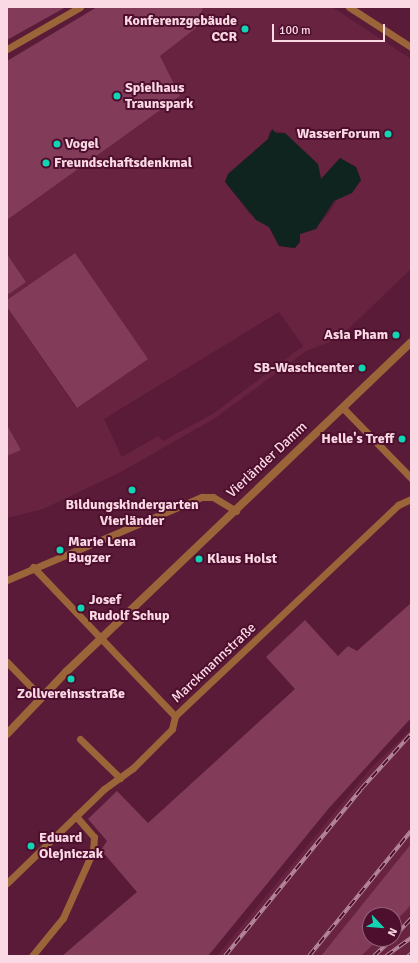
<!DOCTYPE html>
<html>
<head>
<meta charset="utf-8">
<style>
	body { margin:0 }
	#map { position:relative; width:418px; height:963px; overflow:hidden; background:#591b37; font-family:Signika,sans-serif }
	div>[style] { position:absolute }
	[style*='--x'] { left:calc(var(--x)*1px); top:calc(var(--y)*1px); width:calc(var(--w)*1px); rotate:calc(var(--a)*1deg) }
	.built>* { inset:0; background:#682341 }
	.green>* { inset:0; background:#823c59 }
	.water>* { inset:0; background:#0f241f }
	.minor>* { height:7px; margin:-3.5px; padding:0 3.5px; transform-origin:3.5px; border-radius:3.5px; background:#9c6439 }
	.tertiary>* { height:8px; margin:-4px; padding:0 4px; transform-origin:4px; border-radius:4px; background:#9c6439 }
	.tram>* { height:1px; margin:-0.5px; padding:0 0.5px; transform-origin:0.5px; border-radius:0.5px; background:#b88b9d }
	.rail>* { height:4px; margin-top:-2px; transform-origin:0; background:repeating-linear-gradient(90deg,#4d0f2d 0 8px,#b88b9d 0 16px); box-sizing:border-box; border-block:1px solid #b88b9d }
	.dots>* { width:11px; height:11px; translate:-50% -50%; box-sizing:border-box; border:2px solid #4d0f2d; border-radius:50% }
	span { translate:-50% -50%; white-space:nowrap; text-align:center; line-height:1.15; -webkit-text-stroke:4px #4d0f2d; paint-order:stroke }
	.poi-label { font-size:14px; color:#fad9e4; font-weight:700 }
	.right { translate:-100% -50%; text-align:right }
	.left { translate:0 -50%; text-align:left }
	.street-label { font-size:14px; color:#fad9e4 }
	.frame { position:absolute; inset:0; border:8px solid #fad9e4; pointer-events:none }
	.north { position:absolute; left:362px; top:907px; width:40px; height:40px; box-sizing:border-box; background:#4d0f2d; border:1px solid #926076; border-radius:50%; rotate:116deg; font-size:11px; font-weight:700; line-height:16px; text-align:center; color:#fad9e4 }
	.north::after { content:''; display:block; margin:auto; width:14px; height:18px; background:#10d5b4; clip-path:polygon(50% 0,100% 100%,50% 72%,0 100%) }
	.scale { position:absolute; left:272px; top:24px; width:113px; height:18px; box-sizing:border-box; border:2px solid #fad9e4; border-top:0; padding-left:5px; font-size:12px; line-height:14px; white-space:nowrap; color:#fad9e4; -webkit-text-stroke:3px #4d0f2d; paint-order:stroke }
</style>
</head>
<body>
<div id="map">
	<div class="built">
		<i style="clip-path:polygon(evenodd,203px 7px,332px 7px,411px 59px,411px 269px,338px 339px,306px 351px,217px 417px,119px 473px,43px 509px,7px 518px,7px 456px,21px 450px,7px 425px,7px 307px,76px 408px,75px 253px,7px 300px,7px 292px,26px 282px,7px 254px,7px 220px,180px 96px,160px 56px,196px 28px,203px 7px,273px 131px,283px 132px,319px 167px,321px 179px,340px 158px,356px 167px,361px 180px,352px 193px,338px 197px,330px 212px,313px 230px,300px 234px,291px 248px,279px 246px,269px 227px,249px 213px,225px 182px,228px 174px,268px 139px,269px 132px,273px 131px,203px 7px,279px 312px,303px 346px,214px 413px,163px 441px,158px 436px,122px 457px,104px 419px,279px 312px)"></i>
		<i style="clip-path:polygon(evenodd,411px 729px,411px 956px,217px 956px,371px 768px,411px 729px,370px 915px,394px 915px,394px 939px,370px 939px,370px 915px)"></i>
	</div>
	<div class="green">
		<i style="clip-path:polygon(7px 7px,66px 7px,7px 40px)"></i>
		<i style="clip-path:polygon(97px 7px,203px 7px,196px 28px,160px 56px,180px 96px,7px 220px,7px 61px)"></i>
		<i style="clip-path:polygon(75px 253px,148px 359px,77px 408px,7px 307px,7px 300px)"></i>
		<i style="clip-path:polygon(7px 254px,26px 282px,9px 294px,7px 292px)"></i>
		<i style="clip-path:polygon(7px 425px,21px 450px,7px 456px)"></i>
		<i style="clip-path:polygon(411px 603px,411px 718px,329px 808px,208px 956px,62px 956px,137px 892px,101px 850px,107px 841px,88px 819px,117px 791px,148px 823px,295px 689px,266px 657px,305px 620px,338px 656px,348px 646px,357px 651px)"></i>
		<i style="clip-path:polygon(411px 844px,411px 905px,394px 923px,394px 915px,370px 915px,370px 939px,379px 939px,361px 956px,321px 956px)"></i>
	</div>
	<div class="water">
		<i style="clip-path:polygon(272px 129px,276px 133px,285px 133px,318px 164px,321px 179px,340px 158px,356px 167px,361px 180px,352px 193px,334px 201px,316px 229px,300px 234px,300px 242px,295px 248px,279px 246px,269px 227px,256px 220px,225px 182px,228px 174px,268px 139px)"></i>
	</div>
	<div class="minor">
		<i style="--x:349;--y:7;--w:74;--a:32.8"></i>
		<i style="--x:7;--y:49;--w:84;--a:-29.9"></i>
		<i style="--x:343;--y:408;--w:98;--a:45.8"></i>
		<i style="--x:33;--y:567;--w:206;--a:46.4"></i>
		<i style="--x:7;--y:580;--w:212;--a:-23.1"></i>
		<i style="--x:202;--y:497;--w:11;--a:0"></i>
		<i style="--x:213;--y:497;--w:27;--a:31"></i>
		<i style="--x:7;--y:662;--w:49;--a:45.8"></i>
		<i style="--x:175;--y:716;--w:307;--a:-43.4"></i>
		<i style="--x:398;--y:505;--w:14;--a:-25"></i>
		<i style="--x:80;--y:739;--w:56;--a:44.3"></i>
		<i style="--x:7;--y:883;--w:135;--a:-44.1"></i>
		<i style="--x:104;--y:789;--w:36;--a:-36"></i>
		<i style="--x:133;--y:768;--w:55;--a:-45"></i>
		<i style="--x:172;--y:729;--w:13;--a:-77"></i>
		<i style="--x:32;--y:956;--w:49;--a:-50.8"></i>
		<i style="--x:63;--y:918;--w:73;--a:-65.9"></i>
		<i style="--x:93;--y:851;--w:14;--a:-86"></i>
		<i style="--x:94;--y:837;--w:28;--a:-131"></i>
	</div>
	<div class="tertiary">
		<i style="--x:7;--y:734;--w:86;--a:-46.4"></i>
		<i style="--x:66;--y:672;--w:477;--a:-43.7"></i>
	</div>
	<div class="tram">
		<i style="--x:405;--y:956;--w:8;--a:-40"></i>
	</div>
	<div class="rail">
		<i style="--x:394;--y:937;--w:25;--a:-47"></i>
		<i style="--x:225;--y:956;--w:215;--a:-50.8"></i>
		<i style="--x:361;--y:789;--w:74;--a:-47.7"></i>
		<i style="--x:309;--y:956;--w:161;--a:-50.8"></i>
		<i style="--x:374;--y:956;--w:25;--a:-43"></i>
		<i style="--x:386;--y:956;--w:31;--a:-36"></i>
	</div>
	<div class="dots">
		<i style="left:245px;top:29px;background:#10d5b4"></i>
		<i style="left:117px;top:96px;background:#10d5b4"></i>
		<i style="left:388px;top:134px;background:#10d5b4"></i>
		<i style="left:57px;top:144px;background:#10d5b4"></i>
		<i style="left:46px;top:163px;background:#10d5b4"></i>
		<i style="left:396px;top:335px;background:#10d5b4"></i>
		<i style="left:362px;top:368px;background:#10d5b4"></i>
		<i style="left:402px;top:439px;background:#10d5b4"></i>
		<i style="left:132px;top:490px;background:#10d5b4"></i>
		<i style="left:60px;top:550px;background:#10d5b4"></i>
		<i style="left:199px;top:559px;background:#10d5b4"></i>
		<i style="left:81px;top:608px;background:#10d5b4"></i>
		<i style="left:71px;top:679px;background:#10d5b4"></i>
		<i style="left:31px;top:846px;background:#10d5b4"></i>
	</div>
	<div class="poi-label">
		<span class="right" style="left:237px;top:29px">Konferenzgebäude<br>CCR</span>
		<span class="left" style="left:125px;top:96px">Spielhaus<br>Traunspark</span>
		<span class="right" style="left:380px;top:134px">WasserForum</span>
		<span class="left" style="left:65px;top:144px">Vogel</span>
		<span class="left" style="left:54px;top:163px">Freundschaftsdenkmal</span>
		<span class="right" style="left:388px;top:335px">Asia Pham</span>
		<span class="right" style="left:354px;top:368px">SB-Waschcenter</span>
		<span class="right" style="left:394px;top:439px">Helle's Treff</span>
		<span style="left:132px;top:513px">Bildungskindergarten<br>Vierländer</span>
		<span class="left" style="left:68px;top:550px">Marie Lena<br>Bugzer</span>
		<span class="left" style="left:207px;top:559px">Klaus Holst</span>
		<span class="left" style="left:89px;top:608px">Josef<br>Rudolf Schup</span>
		<span style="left:71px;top:694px">Zollvereinsstraße</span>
		<span class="left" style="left:39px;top:846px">Eduard<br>Olejniczak</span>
	</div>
	<div class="street-label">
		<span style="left:267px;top:460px;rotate:-43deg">Vierländer Damm</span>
		<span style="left:214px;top:663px;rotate:-43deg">Marckmannstraße</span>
	</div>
	<div class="frame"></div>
	<div class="north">N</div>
	<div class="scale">100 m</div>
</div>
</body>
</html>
